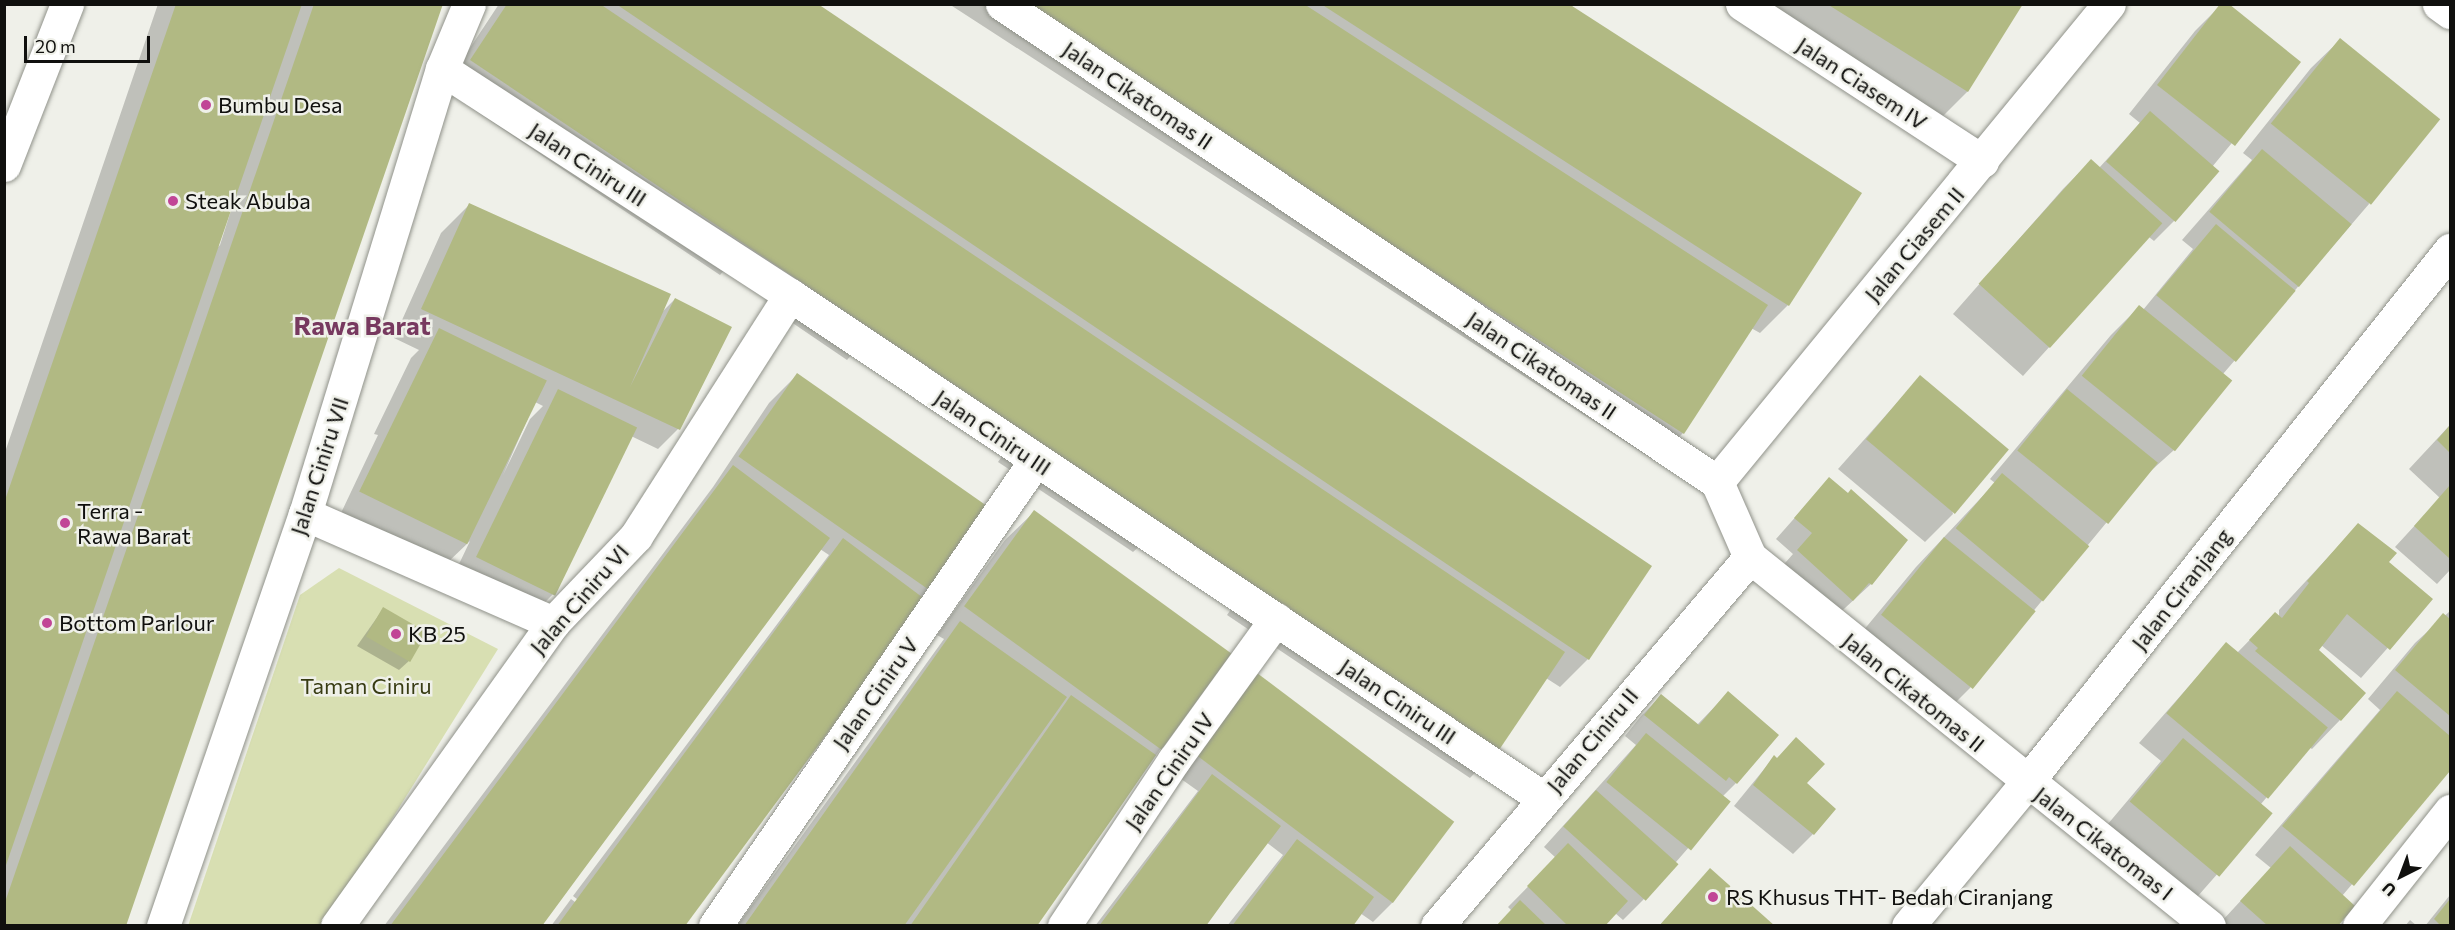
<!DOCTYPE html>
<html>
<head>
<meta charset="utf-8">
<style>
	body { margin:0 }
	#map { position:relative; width:2455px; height:930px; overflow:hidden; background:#eff0e9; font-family:Commissioner,sans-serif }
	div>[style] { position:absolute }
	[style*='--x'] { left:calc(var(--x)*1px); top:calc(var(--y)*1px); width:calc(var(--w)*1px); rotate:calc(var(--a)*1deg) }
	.green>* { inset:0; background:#d8dfb2 }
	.shadow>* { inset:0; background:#0003 }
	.building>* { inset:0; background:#b1b983; transform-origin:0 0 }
	.roads { filter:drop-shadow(0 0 2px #90928a) drop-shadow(0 0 2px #90928a) }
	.minor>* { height:33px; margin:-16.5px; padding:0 16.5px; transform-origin:16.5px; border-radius:16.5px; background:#fff }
	.secondary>* { height:33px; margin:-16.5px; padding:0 16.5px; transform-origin:16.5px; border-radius:16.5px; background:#fff }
	.dots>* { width:16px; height:16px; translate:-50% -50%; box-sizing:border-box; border:3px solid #eff0e9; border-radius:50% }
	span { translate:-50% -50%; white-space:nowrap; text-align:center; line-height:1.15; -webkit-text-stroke:5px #eff0e9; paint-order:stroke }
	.street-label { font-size:22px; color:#10100e }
	.poi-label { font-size:22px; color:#10100e }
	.left { translate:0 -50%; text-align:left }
	.park-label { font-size:22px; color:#383c13 }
	.quarter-label { font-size:26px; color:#77395f; font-weight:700 }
	.frame { position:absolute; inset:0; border:6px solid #10100e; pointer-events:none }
	.north { position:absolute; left:2371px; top:846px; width:60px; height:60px; -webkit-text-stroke:4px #eff0e9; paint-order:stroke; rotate:222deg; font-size:16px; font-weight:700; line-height:24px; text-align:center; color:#10100e }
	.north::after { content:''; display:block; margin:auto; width:21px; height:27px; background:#10100e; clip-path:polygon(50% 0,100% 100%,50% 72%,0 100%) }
	.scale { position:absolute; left:24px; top:36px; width:126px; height:27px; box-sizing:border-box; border:3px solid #10100e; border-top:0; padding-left:8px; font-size:18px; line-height:21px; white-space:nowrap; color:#10100e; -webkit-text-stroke:4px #eff0e9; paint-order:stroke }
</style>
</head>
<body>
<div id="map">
	<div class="green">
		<i style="clip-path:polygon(339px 568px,498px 649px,326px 925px,188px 926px,300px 595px)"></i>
	</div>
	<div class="shadow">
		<i style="clip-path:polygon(evenodd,158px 4px,441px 4px,4px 926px,4px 455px,158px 4px,231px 200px,234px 201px,220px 245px,214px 251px,231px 200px)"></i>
		<i style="clip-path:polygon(499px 4px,815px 4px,1588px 659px,1560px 687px,1546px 678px,1498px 749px,1470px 778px,1227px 615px,1234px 605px,1142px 544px,1133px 552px,998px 462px,1005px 452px,855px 351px,847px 360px,775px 311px,781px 302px,728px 266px,720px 275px,443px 89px)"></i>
		<i style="clip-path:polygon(949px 4px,1566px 4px,1788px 305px,1760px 333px,1751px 328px,1683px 433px,1655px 461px)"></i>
		<i style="clip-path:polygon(1753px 4px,2021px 4px,1967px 92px,1939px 120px)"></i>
		<i style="clip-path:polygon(2222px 4px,2299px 62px,2212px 167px,2218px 171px,2174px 221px,2154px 241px,2149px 237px,2023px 376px,1953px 314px,2063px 189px,2091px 161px,2099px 168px,2140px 123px,2129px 114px,2195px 31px)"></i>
		<i style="clip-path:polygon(2340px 40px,2369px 204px,2223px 374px,2231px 380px,2174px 450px,2144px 477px,1970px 688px,1942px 716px,1853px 643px,1916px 567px,1995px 483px,1990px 479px,2111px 335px,2139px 307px,2143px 310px,2193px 249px,2182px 240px,2252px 160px,2243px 153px,2311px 68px)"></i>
		<i style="clip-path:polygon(evenodd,469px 205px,661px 313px,675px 299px,730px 328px,678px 429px,658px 449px,631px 436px,553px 594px,525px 623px,449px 585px,470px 541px,446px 564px,341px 513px,378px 435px,374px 434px,411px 358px,419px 350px,394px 338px,441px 233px,469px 205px,535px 402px,543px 406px,530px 419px,503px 475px,535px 402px)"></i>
		<i style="clip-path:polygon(798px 374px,929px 592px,612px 926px,573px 896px,829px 555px,820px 549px,540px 926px,384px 926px,713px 487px,769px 403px)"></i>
		<i style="clip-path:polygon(1920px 377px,1953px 514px,1925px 542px,1838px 469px)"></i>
		<i style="clip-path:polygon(2450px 425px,2450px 570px,2437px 584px,2395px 547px,2440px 498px,2409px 469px)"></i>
		<i style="clip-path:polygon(1829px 479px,1847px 495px,1871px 584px,1832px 620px,1778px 571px,1793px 554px,1776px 539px)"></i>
		<i style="clip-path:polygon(1034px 512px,1161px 748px,1035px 926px,737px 926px,944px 639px,937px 635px,1005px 540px)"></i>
		<i style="clip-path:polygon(2358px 525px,2386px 562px,2431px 599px,2361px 678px,2321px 645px,2317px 650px,2340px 720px,2312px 749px,2309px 747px,2261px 804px,2271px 813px,2190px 905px,2102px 831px,2161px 761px,2139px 743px,2226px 644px,2237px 653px,2275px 614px,2279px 617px,2279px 610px)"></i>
		<i style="clip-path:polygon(383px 609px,410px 660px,399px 670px,357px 646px)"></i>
		<i style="clip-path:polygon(2450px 611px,2450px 769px,2342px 896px,2336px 926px,2226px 926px,2222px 921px,2271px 868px,2255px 855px,2380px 710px,2368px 699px,2415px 643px)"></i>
		<i style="clip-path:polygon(1728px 693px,1736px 783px,1723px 796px,1729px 801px,1643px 900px,1623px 920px,1615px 913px,1603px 926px,1497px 926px,1512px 911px,1508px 907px,1556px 858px,1544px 847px,1636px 745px,1625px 736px,1641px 716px,1661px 696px,1697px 725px)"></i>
		<i style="clip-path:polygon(1237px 695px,1393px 902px,1373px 922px,1360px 913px,1351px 926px,1227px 926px,1283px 855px,1266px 842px,1204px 926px,1095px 926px,1198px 791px,1177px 776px)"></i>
		<i style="clip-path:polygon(1774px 757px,1805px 783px,1813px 834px,1793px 854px,1734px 806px)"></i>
		<i style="clip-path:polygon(1710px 870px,1773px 926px,1659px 926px)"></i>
		<i style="clip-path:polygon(2450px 895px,2450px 926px,2425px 926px)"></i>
		<i style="clip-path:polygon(571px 899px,607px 926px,551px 926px)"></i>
		<i style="clip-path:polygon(2410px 920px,2417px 926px,2405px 926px)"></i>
	</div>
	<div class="building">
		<i style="clip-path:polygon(176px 4px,302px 4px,4px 871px,4px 503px)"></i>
		<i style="clip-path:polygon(314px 4px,443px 4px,126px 926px,4px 926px,4px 905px)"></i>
		<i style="clip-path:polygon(507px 4px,600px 4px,1565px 652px,1499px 750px,470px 60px)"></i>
		<i style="clip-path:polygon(616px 4px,818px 4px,1652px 566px,1589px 660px)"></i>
		<i style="clip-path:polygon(1020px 4px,1304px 4px,1768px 305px,1684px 434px)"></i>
		<i style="clip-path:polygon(1321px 4px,1569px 4px,1862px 193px,1789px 306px)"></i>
		<i style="clip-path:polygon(1827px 4px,2023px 4px,1968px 92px)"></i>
		<i style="clip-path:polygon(2220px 4px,2229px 4px,2301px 62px,2235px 146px,2157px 85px)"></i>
		<i style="left:2340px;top:38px;width:129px;height:110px;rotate:39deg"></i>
		<i style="left:2150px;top:111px;width:92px;height:67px;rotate:41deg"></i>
		<i style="left:2262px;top:149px;width:117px;height:82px;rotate:40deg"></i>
		<i style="left:2091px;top:159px;width:96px;height:168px;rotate:42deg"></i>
		<i style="clip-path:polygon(469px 203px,671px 294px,630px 387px,675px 298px,732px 327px,680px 430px,421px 309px)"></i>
		<i style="left:2216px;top:224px;width:104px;height:93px;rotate:40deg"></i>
		<i style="left:2139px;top:305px;width:120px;height:91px;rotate:39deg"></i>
		<i style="left:439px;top:328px;width:120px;height:182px;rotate:26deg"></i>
		<i style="left:797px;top:373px;width:235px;height:102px;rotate:35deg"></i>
		<i style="left:1920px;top:375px;width:116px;height:84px;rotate:40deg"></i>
		<i style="left:558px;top:389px;width:88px;height:187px;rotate:26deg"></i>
		<i style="left:2067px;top:389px;width:117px;height:79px;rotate:39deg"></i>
		<i style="clip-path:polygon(2450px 425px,2450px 453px,2437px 440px)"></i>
		<i style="clip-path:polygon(733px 465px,830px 538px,581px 873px,542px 926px,390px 926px)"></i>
		<i style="left:2002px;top:473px;width:114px;height:72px;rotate:40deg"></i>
		<i style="clip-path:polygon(1829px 477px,1848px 493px,1851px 489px,1908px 540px,1872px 585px,1869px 583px,1853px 601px,1797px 550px,1812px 533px,1794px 518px)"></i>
		<i style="clip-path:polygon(2450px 485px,2450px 559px,2414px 526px)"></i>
		<i style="left:1034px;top:510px;width:244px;height:119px;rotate:36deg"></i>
		<i style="clip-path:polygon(2358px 523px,2397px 553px,2389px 562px,2433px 599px,2390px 650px,2347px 614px,2319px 650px,2366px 693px,2341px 721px,2255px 651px,2258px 648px,2249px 640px,2275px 612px,2282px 618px,2309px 583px,2307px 581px)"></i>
		<i style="left:1944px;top:537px;width:118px;height:100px;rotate:39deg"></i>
		<i style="clip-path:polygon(843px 538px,926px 600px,685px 926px,557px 926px)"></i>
		<i style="left:383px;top:607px;width:51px;height:34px;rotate:30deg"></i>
		<i style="clip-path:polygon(2443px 613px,2450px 619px,2450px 716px,2395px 670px)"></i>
		<i style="clip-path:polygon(960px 621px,1067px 697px,904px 926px,744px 926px)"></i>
		<i style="left:2226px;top:642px;width:133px;height:93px;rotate:40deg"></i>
		<i style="left:1257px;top:673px;width:247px;height:102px;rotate:37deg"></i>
		<i style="clip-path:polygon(1728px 691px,1779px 735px,1737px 784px,1729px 777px,1726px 781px,1644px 715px,1661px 694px,1699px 725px)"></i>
		<i style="clip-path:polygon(2397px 691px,2450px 736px,2450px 771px,2354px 886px,2282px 826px)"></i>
		<i style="clip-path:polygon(1071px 695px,1156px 755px,1112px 819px,1037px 926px,910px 926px)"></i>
		<i style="left:1646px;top:733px;width:109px;height:63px;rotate:39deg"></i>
		<i style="clip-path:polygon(1796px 737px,1825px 764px,1807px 783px,1836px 809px,1814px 835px,1753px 785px,1774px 755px,1777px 758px)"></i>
		<i style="left:2183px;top:738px;width:117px;height:83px;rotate:40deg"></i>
		<i style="clip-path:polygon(1212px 774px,1281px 826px,1230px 893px,1206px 926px,1099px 926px)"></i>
		<i style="left:1596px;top:790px;width:111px;height:49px;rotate:42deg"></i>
		<i style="clip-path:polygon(1297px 839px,1374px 897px,1353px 926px,1232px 926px)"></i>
		<i style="clip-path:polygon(1568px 843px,1628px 901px,1605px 926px,1568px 926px,1527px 886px)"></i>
		<i style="clip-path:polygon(2290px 846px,2355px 906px,2338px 926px,2268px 926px,2240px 901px)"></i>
		<i style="clip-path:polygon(1710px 868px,1775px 926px,1659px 926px)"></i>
		<i style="clip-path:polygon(2450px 899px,2450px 926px,2441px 926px,2434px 919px)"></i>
		<i style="clip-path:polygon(1520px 900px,1547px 926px,1496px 926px)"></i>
	</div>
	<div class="roads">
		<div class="minor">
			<i style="--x:1002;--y:4;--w:860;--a:33.76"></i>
			<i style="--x:1717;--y:482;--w:82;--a:66.3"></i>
			<i style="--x:1750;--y:557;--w:589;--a:38.8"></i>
			<i style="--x:1742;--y:4;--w:287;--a:33.2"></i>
			<i style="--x:2439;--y:4;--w:14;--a:36"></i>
			<i style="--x:442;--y:69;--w:415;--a:33"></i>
			<i style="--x:790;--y:295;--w:906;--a:33.74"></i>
			<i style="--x:1717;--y:482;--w:618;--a:-50.65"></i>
			<i style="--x:305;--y:514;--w:271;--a:23.7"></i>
			<i style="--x:163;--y:926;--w:436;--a:-71"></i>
			<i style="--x:305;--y:514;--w:466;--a:-72.9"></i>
			<i style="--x:442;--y:69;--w:70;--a:-67.4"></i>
			<i style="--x:337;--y:926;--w:372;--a:-54.5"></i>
			<i style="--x:553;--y:623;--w:120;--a:-46.3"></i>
			<i style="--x:636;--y:536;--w:286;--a:-57.4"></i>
			<i style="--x:715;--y:926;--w:564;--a:-55.47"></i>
			<i style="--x:1064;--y:926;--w:199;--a:-56.5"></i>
			<i style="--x:1174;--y:760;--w:174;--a:-54.1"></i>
			<i style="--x:1437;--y:926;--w:484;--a:-49.7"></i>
			<i style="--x:1908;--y:926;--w:187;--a:-50.4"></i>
			<i style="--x:2027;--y:782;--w:680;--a:-51.51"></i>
			<i style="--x:2359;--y:926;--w:147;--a:-51.6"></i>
		</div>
		<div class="secondary">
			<i style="--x:4;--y:165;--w:173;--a:-68.6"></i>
		</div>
	</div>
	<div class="dots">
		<i style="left:206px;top:105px;background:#c14596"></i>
		<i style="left:173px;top:201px;background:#c14596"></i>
		<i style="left:65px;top:523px;background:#c14596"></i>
		<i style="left:47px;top:623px;background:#c14596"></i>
		<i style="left:396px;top:634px;background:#c14596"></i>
		<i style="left:1713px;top:897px;background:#c14596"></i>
	</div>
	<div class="street-label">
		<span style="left:1862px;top:83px;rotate:33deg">Jalan Ciasem IV</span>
		<span style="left:1138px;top:95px;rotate:34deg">Jalan Cikatomas II</span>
		<span style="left:588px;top:164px;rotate:33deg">Jalan Ciniru III</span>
		<span style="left:1914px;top:244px;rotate:-50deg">Jalan Ciasem II</span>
		<span style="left:1542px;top:365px;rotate:34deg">Jalan Cikatomas II</span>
		<span style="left:993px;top:432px;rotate:34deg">Jalan Ciniru III</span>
		<span style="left:319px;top:466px;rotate:-72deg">Jalan Ciniru VII</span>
		<span style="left:2181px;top:589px;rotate:-52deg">Jalan Ciranjang</span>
		<span style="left:579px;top:599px;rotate:-49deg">Jalan Ciniru VI</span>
		<span style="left:1914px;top:692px;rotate:39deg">Jalan Cikatomas II</span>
		<span style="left:875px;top:693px;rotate:-55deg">Jalan Ciniru V</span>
		<span style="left:1398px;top:701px;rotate:34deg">Jalan Ciniru III</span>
		<span style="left:1592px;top:740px;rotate:-50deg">Jalan Ciniru II</span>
		<span style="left:1169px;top:771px;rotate:-55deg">Jalan Ciniru IV</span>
		<span style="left:2104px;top:843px;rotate:38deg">Jalan Cikatomas I</span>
	</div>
	<div class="poi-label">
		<span class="left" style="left:218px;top:105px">Bumbu Desa</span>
		<span class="left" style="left:185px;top:201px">Steak Abuba</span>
		<span class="left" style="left:77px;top:523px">Terra -<br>Rawa Barat</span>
		<span class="left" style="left:59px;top:623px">Bottom Parlour</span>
		<span class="left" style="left:408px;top:634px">KB 25</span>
		<span class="left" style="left:1726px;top:897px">RS Khusus THT- Bedah Ciranjang</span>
	</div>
	<div class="park-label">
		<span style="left:366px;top:686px">Taman Ciniru</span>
	</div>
	<div class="quarter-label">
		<span style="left:362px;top:325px">Rawa Barat</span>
	</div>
	<div class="frame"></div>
	<div class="north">U</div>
	<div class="scale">20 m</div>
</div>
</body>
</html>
